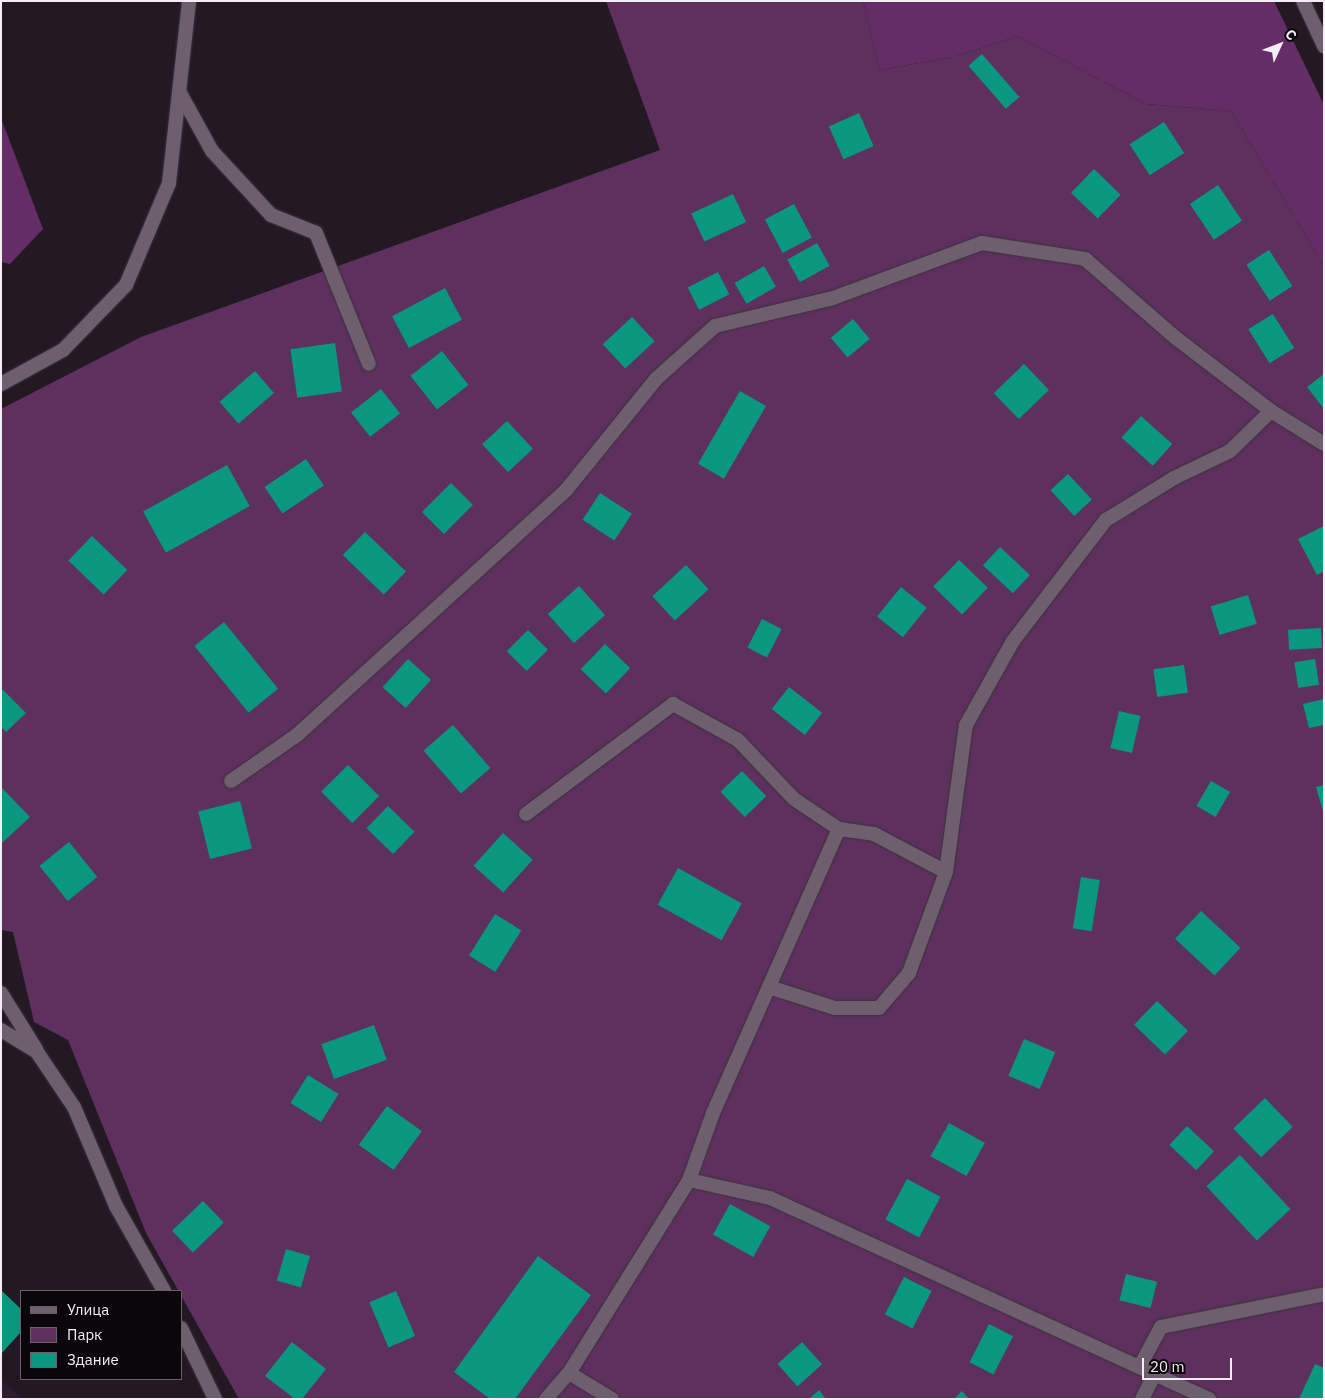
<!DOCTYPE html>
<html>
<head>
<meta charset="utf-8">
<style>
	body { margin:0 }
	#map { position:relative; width:1325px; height:1400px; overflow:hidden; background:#241824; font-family:"IBM Plex Sans",sans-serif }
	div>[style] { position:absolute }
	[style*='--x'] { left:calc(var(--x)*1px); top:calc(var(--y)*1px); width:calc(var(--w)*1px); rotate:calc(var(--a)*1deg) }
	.built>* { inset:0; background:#2e1d2e }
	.green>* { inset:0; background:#5e305e }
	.forest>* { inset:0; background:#642d65 }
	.building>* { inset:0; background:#099780; transform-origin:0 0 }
	.roads { filter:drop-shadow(0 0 1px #3b323b) drop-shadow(0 0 1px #3b323b) }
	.service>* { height:14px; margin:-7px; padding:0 7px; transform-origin:7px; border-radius:7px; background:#6e5f6e }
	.minor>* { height:14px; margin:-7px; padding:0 7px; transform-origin:7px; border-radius:7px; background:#6e5f6e }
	span { translate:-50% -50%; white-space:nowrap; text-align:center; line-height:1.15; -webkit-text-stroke:4.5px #0a060a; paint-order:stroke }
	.frame { position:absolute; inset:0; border:2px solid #f5ecf5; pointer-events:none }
	.legend { position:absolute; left:20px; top:1290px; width:162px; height:90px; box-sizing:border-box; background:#0a060a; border:1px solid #686268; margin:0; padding:6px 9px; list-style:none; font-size:15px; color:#f5ecf5 }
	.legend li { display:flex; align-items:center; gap:10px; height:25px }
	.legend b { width:25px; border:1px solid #686268 }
	.north { position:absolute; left:1255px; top:20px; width:50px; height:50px; -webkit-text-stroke:4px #0a060a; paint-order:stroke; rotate:47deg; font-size:14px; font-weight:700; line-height:20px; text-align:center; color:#f5ecf5 }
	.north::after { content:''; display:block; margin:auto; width:18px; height:22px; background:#f5ecf5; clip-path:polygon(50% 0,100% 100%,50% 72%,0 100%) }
	.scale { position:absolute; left:1142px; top:1358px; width:90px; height:22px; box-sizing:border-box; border:2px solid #f5ecf5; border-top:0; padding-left:6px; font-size:15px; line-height:18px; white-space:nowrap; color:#f5ecf5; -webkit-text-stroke:4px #0a060a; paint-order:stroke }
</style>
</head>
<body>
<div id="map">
	<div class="built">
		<i style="clip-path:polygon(1px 1380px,22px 1399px,1px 1399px)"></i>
	</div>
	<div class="green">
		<i style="clip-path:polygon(606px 1px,863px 1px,880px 70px,953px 57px,1018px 36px,1146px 104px,1231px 111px,1324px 266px,1324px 1399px,239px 1399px,146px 1233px,68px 1040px,34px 1022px,13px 932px,1px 930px,1px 409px,141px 337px,660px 150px)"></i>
	</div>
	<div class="forest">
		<i style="clip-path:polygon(863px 1px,1274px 1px,1324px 105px,1324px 266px,1231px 111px,1146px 104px,1018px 36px,953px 57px,880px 70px)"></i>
		<i style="clip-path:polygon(1px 118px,43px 229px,10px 264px,1px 262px)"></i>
	</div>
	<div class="building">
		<i style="left:982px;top:54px;width:57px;height:18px;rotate:49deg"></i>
		<i style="left:859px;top:113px;width:36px;height:33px;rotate:66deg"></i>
		<i style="left:1164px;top:122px;width:37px;height:41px;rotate:57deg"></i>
		<i style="left:1094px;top:169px;width:37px;height:33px;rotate:44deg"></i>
		<i style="left:1218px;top:185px;width:43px;height:34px;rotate:56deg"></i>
		<i style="left:733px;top:194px;width:31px;height:46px;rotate:65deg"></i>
		<i style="left:794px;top:204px;width:38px;height:33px;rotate:62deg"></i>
		<i style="left:817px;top:243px;width:26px;height:34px;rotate:61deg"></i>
		<i style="left:1269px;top:250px;width:43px;height:27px;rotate:57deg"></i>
		<i style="left:764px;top:266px;width:24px;height:34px;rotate:60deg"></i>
		<i style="left:718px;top:272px;width:25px;height:34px;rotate:63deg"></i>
		<i style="left:445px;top:288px;width:36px;height:60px;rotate:62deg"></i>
		<i style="left:1273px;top:314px;width:40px;height:29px;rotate:58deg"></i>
		<i style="left:632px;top:317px;width:33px;height:40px;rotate:47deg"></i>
		<i style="left:853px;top:319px;width:26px;height:29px;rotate:50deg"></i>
		<i style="left:335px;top:343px;width:49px;height:45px;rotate:82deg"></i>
		<i style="left:442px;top:351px;width:43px;height:40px;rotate:52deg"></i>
		<i style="left:1024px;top:364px;width:36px;height:42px;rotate:46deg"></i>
		<i style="left:255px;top:371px;width:29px;height:47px;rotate:49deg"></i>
		<i style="clip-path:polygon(1324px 374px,1324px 409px,1307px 387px)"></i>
		<i style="left:381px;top:389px;width:31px;height:38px;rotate:52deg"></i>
		<i style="left:740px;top:391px;width:30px;height:84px;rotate:30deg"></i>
		<i style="left:1141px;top:416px;width:42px;height:29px;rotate:42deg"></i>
		<i style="left:507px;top:421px;width:38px;height:34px;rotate:47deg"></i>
		<i style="left:306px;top:459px;width:32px;height:50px;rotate:56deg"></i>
		<i style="left:227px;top:465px;width:47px;height:96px;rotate:61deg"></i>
		<i style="left:1068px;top:474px;width:35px;height:24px;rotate:47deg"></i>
		<i style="left:451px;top:483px;width:31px;height:41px;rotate:45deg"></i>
		<i style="left:600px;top:493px;width:38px;height:32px;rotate:33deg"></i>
		<i style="clip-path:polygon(1324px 526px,1324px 571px,1317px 575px,1298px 539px)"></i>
		<i style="left:365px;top:532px;width:57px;height:32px;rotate:44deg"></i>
		<i style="left:92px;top:536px;width:49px;height:34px;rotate:44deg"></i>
		<i style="left:1000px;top:547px;width:41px;height:25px;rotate:43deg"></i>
		<i style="left:959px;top:560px;width:40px;height:37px;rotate:44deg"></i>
		<i style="left:686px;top:565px;width:33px;height:46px;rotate:47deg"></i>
		<i style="left:579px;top:586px;width:39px;height:42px;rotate:48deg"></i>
		<i style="left:901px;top:587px;width:33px;height:38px;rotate:39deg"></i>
		<i style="left:1248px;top:595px;width:30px;height:39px;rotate:73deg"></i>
		<i style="left:762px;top:619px;width:22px;height:32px;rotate:27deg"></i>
		<i style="left:224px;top:622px;width:86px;height:38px;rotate:51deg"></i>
		<i style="left:1321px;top:628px;width:20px;height:33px;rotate:87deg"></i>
		<i style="left:528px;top:630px;width:28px;height:30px;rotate:45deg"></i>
		<i style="left:605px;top:644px;width:35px;height:35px;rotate:44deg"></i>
		<i style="left:408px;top:659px;width:31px;height:38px;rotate:42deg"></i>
		<i style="left:1315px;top:659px;width:26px;height:21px;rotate:81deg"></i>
		<i style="left:1184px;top:665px;width:28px;height:31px;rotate:82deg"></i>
		<i style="left:789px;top:687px;width:42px;height:28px;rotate:38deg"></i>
		<i style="clip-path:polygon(1px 688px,26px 713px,6px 732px,1px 727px)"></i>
		<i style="clip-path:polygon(1324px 699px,1324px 725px,1309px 728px,1303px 704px)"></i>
		<i style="left:1119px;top:711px;width:22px;height:38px;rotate:13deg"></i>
		<i style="left:453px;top:725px;width:57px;height:39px;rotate:49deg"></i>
		<i style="left:348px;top:765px;width:44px;height:38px;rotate:45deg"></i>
		<i style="left:742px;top:771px;width:35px;height:30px;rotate:46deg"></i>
		<i style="left:1211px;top:781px;width:22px;height:29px;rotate:30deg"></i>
		<i style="clip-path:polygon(1324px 785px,1324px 811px,1323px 811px,1316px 787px)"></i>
		<i style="clip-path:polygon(1px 787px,30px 817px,1px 844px)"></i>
		<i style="left:240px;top:801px;width:49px;height:43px;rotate:76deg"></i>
		<i style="left:388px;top:806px;width:37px;height:31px;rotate:44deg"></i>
		<i style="left:503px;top:833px;width:40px;height:44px;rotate:42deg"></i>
		<i style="left:69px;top:842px;width:45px;height:38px;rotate:51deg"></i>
		<i style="left:678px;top:868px;width:73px;height:42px;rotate:29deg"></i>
		<i style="left:1081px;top:877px;width:19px;height:52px;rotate:9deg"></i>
		<i style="left:1201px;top:911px;width:54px;height:38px;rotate:43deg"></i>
		<i style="left:495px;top:914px;width:31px;height:49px;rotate:32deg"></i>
		<i style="left:1157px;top:1001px;width:43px;height:33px;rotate:44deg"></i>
		<i style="left:374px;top:1025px;width:37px;height:56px;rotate:70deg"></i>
		<i style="left:1024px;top:1039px;width:34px;height:40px;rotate:23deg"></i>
		<i style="left:308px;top:1075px;width:36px;height:33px;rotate:32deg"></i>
		<i style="left:1265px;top:1098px;width:40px;height:44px;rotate:46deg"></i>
		<i style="left:387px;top:1106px;width:43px;height:48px;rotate:36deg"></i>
		<i style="left:949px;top:1123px;width:41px;height:38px;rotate:29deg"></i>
		<i style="left:1187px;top:1126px;width:37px;height:26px;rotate:43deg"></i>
		<i style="left:1240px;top:1155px;width:74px;height:46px;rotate:47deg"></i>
		<i style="left:907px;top:1179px;width:38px;height:46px;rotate:28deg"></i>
		<i style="left:203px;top:1201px;width:30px;height:43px;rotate:46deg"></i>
		<i style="left:730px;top:1204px;width:46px;height:35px;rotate:29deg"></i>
		<i style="left:286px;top:1249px;width:25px;height:33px;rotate:16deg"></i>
		<i style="clip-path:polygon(538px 1256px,591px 1295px,515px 1399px,490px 1399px,454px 1372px)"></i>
		<i style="left:1126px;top:1274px;width:32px;height:27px;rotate:14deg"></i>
		<i style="left:904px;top:1277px;width:31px;height:42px;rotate:27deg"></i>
		<i style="clip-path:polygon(1px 1290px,21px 1309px,21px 1332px,1px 1354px)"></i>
		<i style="left:396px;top:1291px;width:49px;height:29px;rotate:67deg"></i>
		<i style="left:989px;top:1324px;width:27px;height:43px;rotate:27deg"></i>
		<i style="clip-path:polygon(292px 1342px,326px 1369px,302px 1399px,295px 1399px,265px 1376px)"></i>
		<i style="left:802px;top:1342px;width:30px;height:33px;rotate:48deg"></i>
		<i style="clip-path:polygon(1315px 1364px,1324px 1368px,1324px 1399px,1299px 1399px)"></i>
		<i style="clip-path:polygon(819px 1390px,826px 1399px,809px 1399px)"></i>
		<i style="clip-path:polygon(962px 1391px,969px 1399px,954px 1399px)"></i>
	</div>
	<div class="roads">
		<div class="service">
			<i style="--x:179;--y:91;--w:68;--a:61.2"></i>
			<i style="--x:212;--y:151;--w:87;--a:47.3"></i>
			<i style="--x:271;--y:215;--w:48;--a:21.8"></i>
			<i style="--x:316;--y:233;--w:141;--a:68"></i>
			<i style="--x:231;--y:781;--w:80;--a:-34.9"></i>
			<i style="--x:297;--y:735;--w:365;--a:-42.3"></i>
			<i style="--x:567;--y:489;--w:141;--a:-51"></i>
			<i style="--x:656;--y:379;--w:79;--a:-41.9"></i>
			<i style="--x:715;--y:326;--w:121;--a:-13.3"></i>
			<i style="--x:833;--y:298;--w:159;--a:-20.3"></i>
			<i style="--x:982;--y:243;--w:104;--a:8.8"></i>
			<i style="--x:1085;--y:259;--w:121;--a:41"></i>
			<i style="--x:1176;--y:338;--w:120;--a:37.5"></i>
			<i style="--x:1271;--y:411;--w:62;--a:31.9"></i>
			<i style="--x:526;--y:814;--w:184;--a:-36.8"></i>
			<i style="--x:673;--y:704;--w:74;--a:29"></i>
			<i style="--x:738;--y:740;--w:81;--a:46.5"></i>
			<i style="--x:794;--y:799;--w:54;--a:33.7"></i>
			<i style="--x:839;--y:829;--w:35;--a:8"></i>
			<i style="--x:874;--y:834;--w:81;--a:27.8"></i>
			<i style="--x:769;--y:987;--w:69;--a:17.7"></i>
			<i style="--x:835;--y:1008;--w:44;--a:0"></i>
			<i style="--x:879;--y:1008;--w:46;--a:-49.4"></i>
			<i style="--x:909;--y:973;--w:108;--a:-69.9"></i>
			<i style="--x:946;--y:872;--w:148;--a:-82.3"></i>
			<i style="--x:966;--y:725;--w:96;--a:-60.8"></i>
			<i style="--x:1013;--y:641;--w:153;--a:-52.5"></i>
			<i style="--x:1106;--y:520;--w:80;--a:-31.7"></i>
			<i style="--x:1174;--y:478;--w:62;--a:-25.7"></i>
			<i style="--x:1230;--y:451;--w:57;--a:-44.3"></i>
			<i style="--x:1;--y:993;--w:66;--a:58"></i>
			<i style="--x:1;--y:1030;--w:42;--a:31.4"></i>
			<i style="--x:37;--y:1052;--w:66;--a:56.1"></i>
			<i style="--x:74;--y:1107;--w:108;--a:67"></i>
			<i style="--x:116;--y:1206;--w:98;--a:60.5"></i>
			<i style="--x:689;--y:1180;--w:83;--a:12.5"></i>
			<i style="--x:770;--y:1198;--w:483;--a:24.6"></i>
			<i style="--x:181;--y:1328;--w:79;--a:64.4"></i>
			<i style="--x:1140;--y:1366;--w:44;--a:-61.7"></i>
			<i style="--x:1161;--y:1327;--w:166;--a:-11.4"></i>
			<i style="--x:569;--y:1373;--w:50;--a:31.2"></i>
			<i style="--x:546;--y:1399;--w:35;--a:-49"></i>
			<i style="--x:569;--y:1373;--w:227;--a:-58.1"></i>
			<i style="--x:689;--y:1180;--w:71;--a:-70.3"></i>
			<i style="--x:713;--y:1113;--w:311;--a:-66.1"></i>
			<i style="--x:1142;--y:1399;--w:28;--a:-63"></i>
		</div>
		<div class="minor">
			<i style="--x:1303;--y:1;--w:50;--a:65"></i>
			<i style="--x:1;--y:384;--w:71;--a:-28.7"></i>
			<i style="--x:63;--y:350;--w:91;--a:-45.9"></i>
			<i style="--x:126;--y:285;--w:111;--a:-67.1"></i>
			<i style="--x:169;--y:183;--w:183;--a:-83.7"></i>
		</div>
	</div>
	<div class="frame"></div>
	<ul class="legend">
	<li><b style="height:6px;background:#6e5f6e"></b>Улица</li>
	<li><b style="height:14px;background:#5e305e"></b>Парк</li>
	<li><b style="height:14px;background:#099780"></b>Здание</li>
	</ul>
	<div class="north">С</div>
	<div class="scale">20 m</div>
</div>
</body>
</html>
